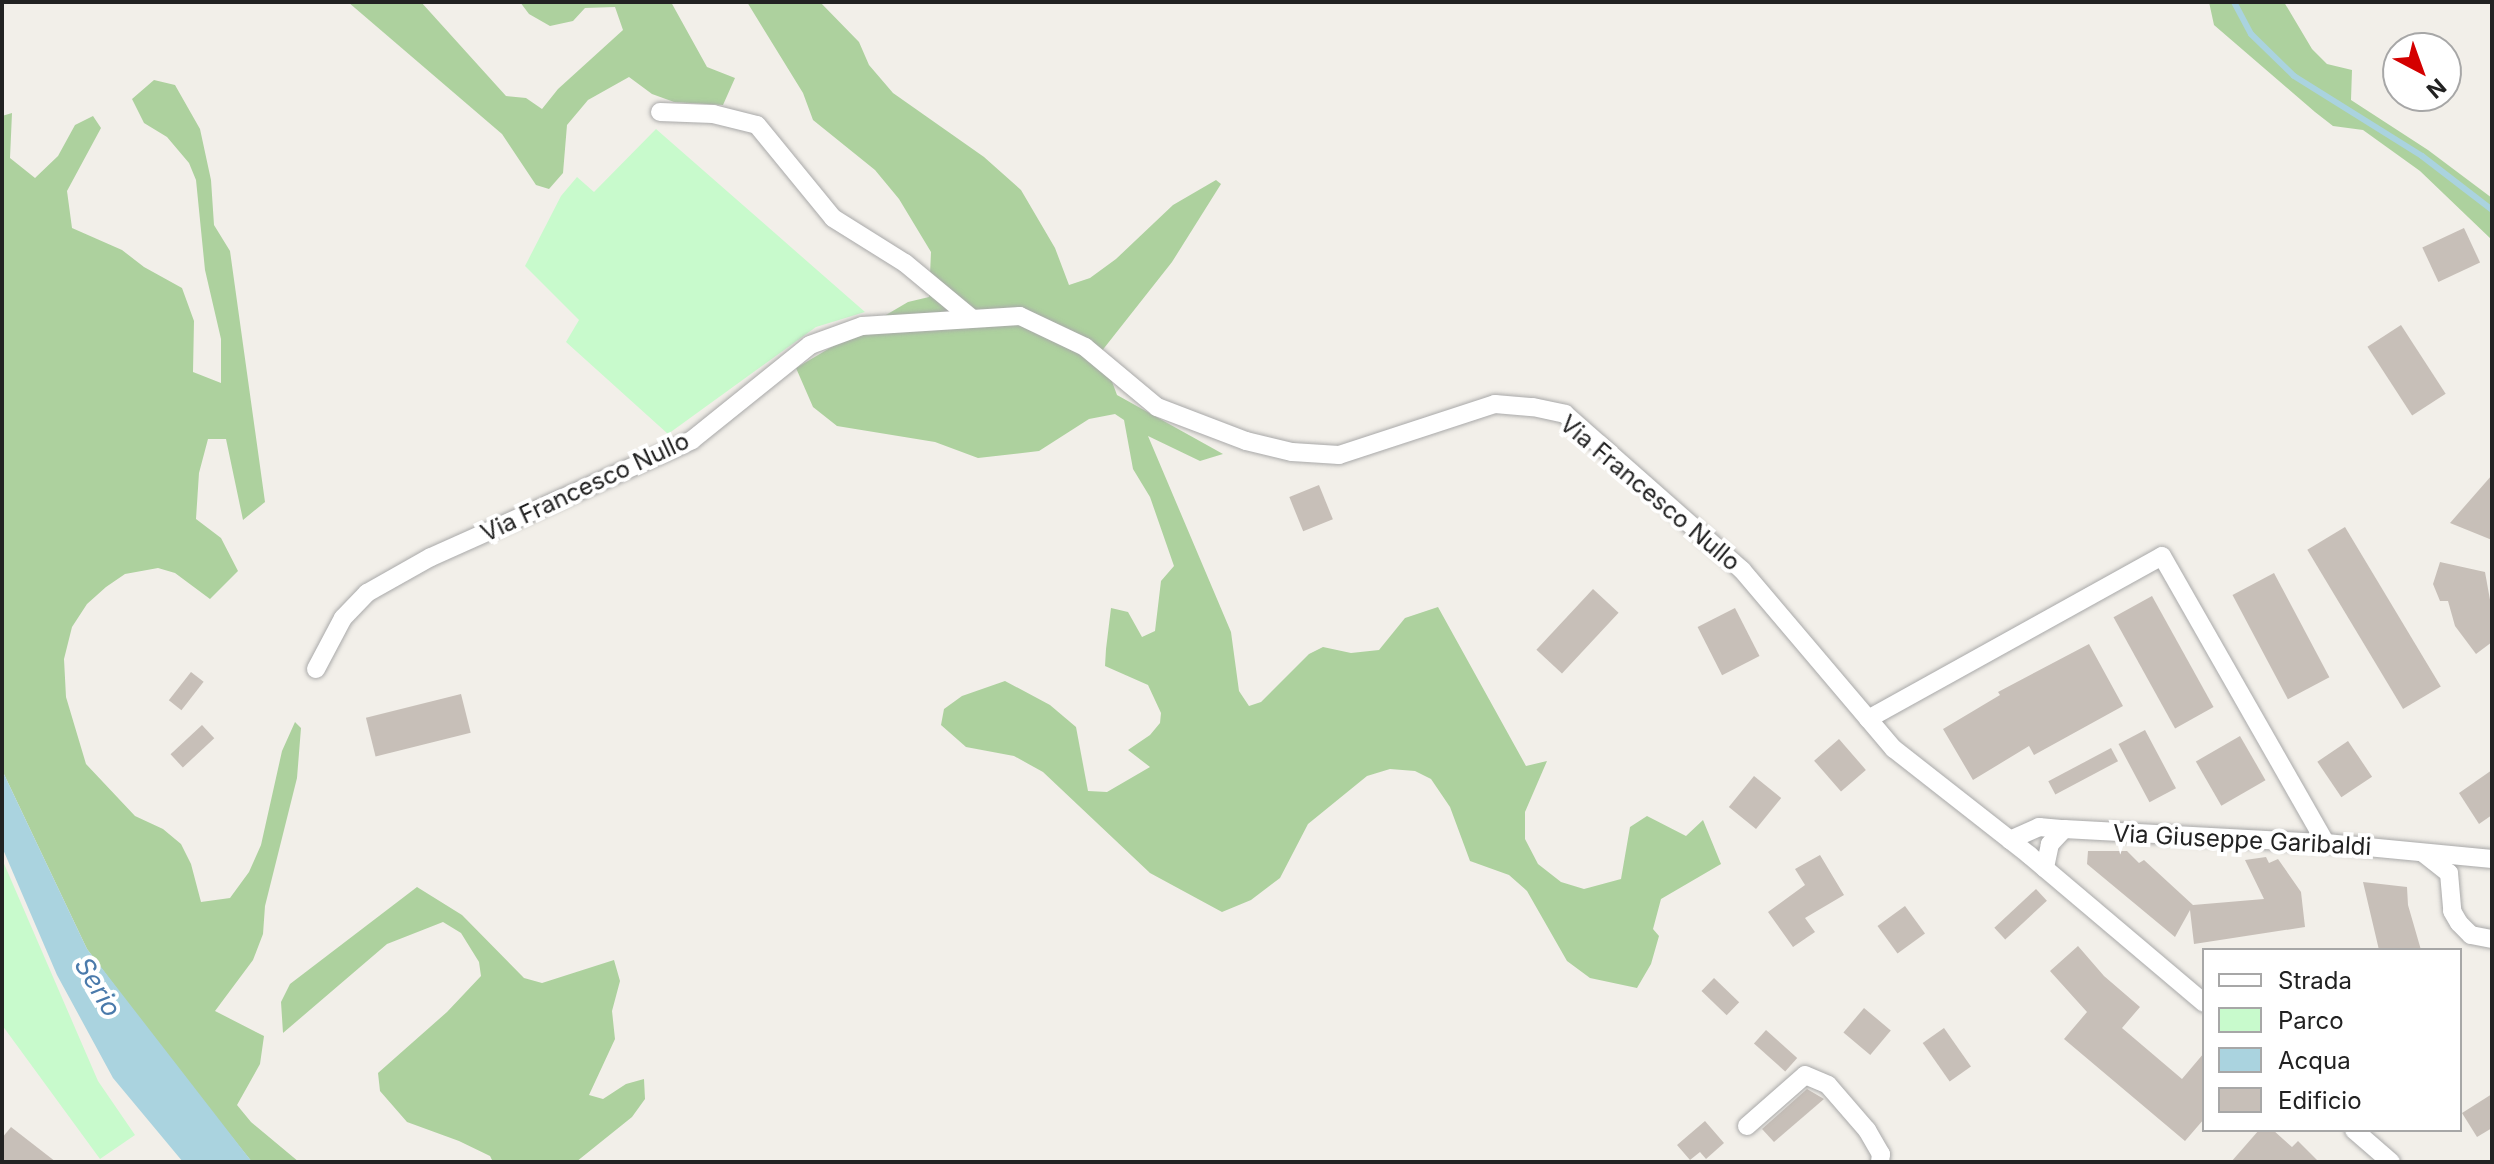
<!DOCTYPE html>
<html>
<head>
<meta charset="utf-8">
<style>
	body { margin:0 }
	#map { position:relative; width:2494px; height:1164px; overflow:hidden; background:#f2efe9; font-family:Inter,sans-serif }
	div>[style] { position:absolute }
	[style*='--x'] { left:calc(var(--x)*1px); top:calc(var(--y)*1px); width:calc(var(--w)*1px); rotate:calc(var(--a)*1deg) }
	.forest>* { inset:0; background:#add19e }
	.park>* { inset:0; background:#c8facc }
	.water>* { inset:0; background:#aad3df }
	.stream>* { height:6px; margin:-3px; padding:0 3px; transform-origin:3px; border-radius:3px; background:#aad3df }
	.building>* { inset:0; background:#c7bfb8; transform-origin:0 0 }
	.roads { filter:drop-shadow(0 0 2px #a9a9a9) drop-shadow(0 0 2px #a9a9a9) }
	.street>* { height:18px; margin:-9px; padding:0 9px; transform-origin:9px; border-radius:9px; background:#fff }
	span { translate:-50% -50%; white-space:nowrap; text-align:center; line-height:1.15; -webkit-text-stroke:8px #fff; paint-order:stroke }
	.street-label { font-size:24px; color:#222 }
	.water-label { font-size:26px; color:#4a7aab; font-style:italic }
	.frame { position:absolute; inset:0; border:4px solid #222; pointer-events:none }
	.legend { position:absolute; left:2202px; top:948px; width:260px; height:184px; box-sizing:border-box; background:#fff; border:2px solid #a7a7a7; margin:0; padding:10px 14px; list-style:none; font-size:24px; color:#222 }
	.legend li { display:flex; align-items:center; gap:16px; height:40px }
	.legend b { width:40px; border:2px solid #a7a7a7 }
	.north { position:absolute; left:2382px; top:32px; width:80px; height:80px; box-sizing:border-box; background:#fff; border:2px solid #a7a7a7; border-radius:50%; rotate:139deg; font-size:22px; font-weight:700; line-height:32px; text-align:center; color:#222 }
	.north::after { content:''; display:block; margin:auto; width:28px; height:36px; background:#d40000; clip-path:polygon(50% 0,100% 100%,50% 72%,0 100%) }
</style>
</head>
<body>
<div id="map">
	<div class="forest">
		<i style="clip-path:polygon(348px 2px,421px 2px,506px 96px,526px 98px,542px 109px,558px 89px,623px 30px,615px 7px,585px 8px,573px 21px,550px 26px,529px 14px,520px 2px,671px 2px,707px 67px,735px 78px,723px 105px,674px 102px,652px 94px,629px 77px,588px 100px,567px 125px,563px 173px,549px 189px,536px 185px,502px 134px)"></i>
		<i style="clip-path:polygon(747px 2px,820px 2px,859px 42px,869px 65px,893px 93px,984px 157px,1021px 190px,1055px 248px,1069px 285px,1090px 278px,1116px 259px,1173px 205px,1216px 180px,1221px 184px,1172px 262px,1101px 352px,1117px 395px,1223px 454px,1200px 461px,1148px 436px,1231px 632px,1239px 691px,1249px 706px,1261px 702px,1309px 654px,1323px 647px,1351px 653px,1379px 650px,1405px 618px,1438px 607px,1526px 766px,1547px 761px,1525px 812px,1525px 839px,1538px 864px,1561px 882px,1584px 889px,1621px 879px,1630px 827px,1647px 816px,1686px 836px,1703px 820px,1721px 864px,1661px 899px,1653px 929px,1659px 936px,1651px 964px,1637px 988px,1590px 978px,1567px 961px,1527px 891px,1509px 875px,1470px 861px,1450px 807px,1431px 779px,1415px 771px,1390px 769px,1367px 776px,1308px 824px,1280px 878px,1251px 900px,1222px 912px,1150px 873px,1043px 772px,1014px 756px,966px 747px,941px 725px,944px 709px,962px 696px,1005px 681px,1050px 705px,1076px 727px,1088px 791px,1107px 792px,1150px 767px,1128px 750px,1150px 735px,1160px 723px,1161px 713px,1148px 685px,1105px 666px,1106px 649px,1111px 608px,1128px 612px,1142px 637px,1155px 631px,1161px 581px,1174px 566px,1150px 497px,1133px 469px,1124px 420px,1115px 414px,1089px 419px,1039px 451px,978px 458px,935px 442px,837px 426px,813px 407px,796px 368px,908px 302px,929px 297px,931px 252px,899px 199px,875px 170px,813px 120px,803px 93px)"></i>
		<i style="clip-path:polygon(2209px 2px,2284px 2px,2312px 49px,2327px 64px,2352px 70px,2351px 100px,2428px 150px,2492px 198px,2492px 240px,2420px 171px,2363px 130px,2333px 126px,2315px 112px,2214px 25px)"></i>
		<i style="clip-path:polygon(154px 80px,175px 85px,200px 129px,211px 180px,214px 225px,230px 251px,265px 502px,243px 520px,226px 439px,208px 439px,199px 473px,196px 519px,221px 538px,238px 571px,210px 599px,175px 573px,158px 568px,125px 574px,106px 587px,87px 604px,72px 627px,64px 659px,66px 697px,86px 764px,135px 816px,163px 829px,181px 844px,191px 864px,201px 902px,230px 898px,249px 872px,261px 845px,282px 751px,295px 722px,301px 728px,297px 778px,265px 906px,263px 934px,253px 960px,215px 1011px,264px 1036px,260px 1064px,237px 1105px,251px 1122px,299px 1162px,252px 1162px,182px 1075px,87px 949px,2px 770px,2px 116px,12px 113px,10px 158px,35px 178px,58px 156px,75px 125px,93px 116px,101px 128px,67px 191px,72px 228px,122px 250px,144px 267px,182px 288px,194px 321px,193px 372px,221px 383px,221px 339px,205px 270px,196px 180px,189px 163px,167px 137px,144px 123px,132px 99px)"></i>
		<i style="clip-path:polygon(417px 887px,462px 915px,524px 978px,542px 983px,614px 960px,620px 981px,612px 1011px,615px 1039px,589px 1095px,603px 1099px,626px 1084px,644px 1079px,645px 1099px,632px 1117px,576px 1162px,493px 1162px,490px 1156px,459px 1141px,407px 1122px,380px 1091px,378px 1073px,447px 1012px,481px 976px,479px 962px,461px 933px,443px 922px,387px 944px,283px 1033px,281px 1002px,290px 984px)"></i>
	</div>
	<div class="park">
		<i style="clip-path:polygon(656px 129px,865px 312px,816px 327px,668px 434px,566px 342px,579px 320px,525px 266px,561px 196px,577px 177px,594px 192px)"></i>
		<i style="clip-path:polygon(2px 859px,98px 1081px,135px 1135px,100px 1159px,2px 1025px)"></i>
	</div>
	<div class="water">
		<i style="clip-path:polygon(2px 770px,87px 949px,252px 1162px,183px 1162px,113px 1078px,57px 975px,2px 847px)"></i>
	</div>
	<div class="stream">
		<i style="--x:2234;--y:2;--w:36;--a:62"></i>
		<i style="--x:2251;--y:34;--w:60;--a:44.3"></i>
		<i style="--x:2294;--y:76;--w:151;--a:32"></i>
		<i style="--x:2422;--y:156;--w:88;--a:37.6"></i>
	</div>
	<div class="building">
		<i style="left:2464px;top:228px;width:38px;height:46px;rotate:65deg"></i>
		<i style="left:2401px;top:325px;width:82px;height:40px;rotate:57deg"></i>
		<i style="clip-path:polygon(2492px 475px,2492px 540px,2450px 523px)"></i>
		<i style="left:1319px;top:485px;width:37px;height:32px;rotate:68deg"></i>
		<i style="left:2345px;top:527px;width:186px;height:44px;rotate:59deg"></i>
		<i style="clip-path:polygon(2440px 562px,2485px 572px,2492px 611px,2492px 642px,2476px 654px,2455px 626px,2448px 601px,2440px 601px,2433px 584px)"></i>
		<i style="left:2274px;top:573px;width:118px;height:47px;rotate:62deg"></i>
		<i style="left:1593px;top:589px;width:35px;height:83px;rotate:43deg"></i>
		<i style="left:2152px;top:596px;width:127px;height:44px;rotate:61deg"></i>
		<i style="left:1735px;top:608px;width:54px;height:42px;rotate:63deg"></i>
		<i style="clip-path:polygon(2089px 644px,2123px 706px,2034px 755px,2029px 746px,1973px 780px,1943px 729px,2000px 695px,1998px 692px)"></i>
		<i style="left:191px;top:672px;width:16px;height:36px;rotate:38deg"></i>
		<i style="left:461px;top:694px;width:40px;height:98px;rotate:76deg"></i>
		<i style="left:202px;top:725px;width:18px;height:43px;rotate:47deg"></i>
		<i style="left:2145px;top:730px;width:66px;height:30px;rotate:62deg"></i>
		<i style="left:2240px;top:736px;width:51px;height:51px;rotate:60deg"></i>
		<i style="left:1839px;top:739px;width:41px;height:33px;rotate:49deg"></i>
		<i style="left:2348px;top:741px;width:43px;height:37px;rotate:56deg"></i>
		<i style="left:2111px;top:748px;width:15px;height:71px;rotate:62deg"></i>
		<i style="clip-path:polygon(2492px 770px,2492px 815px,2479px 824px,2459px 793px)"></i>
		<i style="left:1754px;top:776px;width:35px;height:40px;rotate:39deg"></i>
		<i style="clip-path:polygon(2088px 851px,2127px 851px,2139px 863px,2144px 860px,2193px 905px,2264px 899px,2245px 860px,2266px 857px,2269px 863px,2278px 859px,2301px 892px,2305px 927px,2194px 944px,2190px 910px,2175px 937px,2087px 864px)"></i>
		<i style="clip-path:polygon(1820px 855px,1844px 895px,1805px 918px,1815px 932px,1793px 947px,1768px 912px,1805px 885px,1795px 869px)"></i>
		<i style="clip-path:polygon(2363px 882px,2407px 887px,2408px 905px,2421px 950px,2379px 950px)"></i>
		<i style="left:2036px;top:889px;width:16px;height:57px;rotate:47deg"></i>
		<i style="left:1905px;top:906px;width:34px;height:34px;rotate:54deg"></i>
		<i style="clip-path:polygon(2078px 946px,2104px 976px,2140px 1007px,2122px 1028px,2182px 1079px,2204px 1053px,2204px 1119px,2185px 1141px,2064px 1039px,2087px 1012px,2050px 971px)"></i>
		<i style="left:1714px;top:978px;width:35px;height:18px;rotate:44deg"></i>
		<i style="left:1864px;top:1008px;width:35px;height:32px;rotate:40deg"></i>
		<i style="left:1944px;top:1028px;width:47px;height:26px;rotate:55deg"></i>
		<i style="left:1766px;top:1030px;width:42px;height:18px;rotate:42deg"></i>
		<i style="clip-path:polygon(1807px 1089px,1824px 1099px,1774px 1142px,1762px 1129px)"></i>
		<i style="clip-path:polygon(2492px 1094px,2492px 1128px,2477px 1137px,2462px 1113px)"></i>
		<i style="clip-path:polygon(1705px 1121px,1724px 1143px,1706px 1159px,1700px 1152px,1690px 1160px,1677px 1145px)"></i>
		<i style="clip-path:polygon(11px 1127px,56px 1162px,2px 1162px,2px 1138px)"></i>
		<i style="clip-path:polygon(2259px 1130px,2273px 1130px,2292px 1147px,2298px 1141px,2319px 1162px,2231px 1162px)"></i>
	</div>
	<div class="roads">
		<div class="street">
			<i style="--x:660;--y:112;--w:53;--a:2.2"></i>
			<i style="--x:713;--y:114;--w:45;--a:14"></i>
			<i style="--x:757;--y:125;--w:120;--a:50.7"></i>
			<i style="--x:833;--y:218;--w:85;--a:32"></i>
			<i style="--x:905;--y:263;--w:85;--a:39.7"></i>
			<i style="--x:316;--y:669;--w:58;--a:-62.1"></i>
			<i style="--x:343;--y:618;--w:35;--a:-46"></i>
			<i style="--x:367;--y:593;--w:73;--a:-29.4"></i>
			<i style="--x:431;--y:557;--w:286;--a:-24.1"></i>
			<i style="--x:692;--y:440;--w:151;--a:-38.8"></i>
			<i style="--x:810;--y:345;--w:55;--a:-20.1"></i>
			<i style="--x:862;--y:326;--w:158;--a:-3.6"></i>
			<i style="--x:1020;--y:316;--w:72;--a:25.5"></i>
			<i style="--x:1085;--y:347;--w:94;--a:39.8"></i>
			<i style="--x:1157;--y:407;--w:95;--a:20.9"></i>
			<i style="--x:1246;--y:441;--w:47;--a:13.4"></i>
			<i style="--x:1292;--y:452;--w:47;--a:3.7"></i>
			<i style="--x:1339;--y:455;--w:164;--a:-18.1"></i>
			<i style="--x:1495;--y:404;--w:38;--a:5"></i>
			<i style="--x:1533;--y:407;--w:33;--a:12"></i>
			<i style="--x:1565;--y:414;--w:236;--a:41.4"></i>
			<i style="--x:1742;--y:570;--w:235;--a:49.7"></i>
			<i style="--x:1894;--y:749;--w:172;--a:38.1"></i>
			<i style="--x:2029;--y:855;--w:229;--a:40.2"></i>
			<i style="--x:1868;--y:719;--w:336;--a:-29"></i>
			<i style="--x:2162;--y:556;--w:331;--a:60.3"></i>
			<i style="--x:2064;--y:829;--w:262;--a:3.1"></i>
			<i style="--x:2326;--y:843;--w:167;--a:5.5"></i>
			<i style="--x:2010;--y:840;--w:32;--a:-24"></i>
			<i style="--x:2039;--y:827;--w:25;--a:5"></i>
			<i style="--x:2064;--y:829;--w:21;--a:133"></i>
			<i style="--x:2050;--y:844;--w:25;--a:102"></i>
			<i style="--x:2423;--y:853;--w:33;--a:38"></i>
			<i style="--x:2449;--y:873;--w:38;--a:85"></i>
			<i style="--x:2452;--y:911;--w:14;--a:60"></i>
			<i style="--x:2459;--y:923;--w:17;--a:45"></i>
			<i style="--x:2471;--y:935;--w:21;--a:11"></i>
			<i style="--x:1747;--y:1126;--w:77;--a:-41.3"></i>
			<i style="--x:1805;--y:1075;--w:25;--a:23"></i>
			<i style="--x:1828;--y:1085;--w:60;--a:49.1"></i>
			<i style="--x:1867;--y:1130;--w:28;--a:60"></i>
			<i style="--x:1881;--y:1154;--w:8;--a:97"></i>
			<i style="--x:2354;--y:1130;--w:49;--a:40.9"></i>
		</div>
	</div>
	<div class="street-label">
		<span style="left:585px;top:487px;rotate:-25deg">Via Francesco Nullo</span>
		<span style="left:1650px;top:493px;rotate:40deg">Via Francesco Nullo</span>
		<span style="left:2242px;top:840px;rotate:3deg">Via Giuseppe Garibaldi</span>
	</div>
	<div class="water-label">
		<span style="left:98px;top:987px;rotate:59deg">Serio</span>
	</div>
	<div class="frame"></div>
	<ul class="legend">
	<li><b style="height:10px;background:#fff"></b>Strada</li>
	<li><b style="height:22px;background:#c8facc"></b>Parco</li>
	<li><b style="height:22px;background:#aad3df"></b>Acqua</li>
	<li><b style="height:22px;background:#c7bfb8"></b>Edificio</li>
	</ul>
	<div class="north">N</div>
</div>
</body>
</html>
